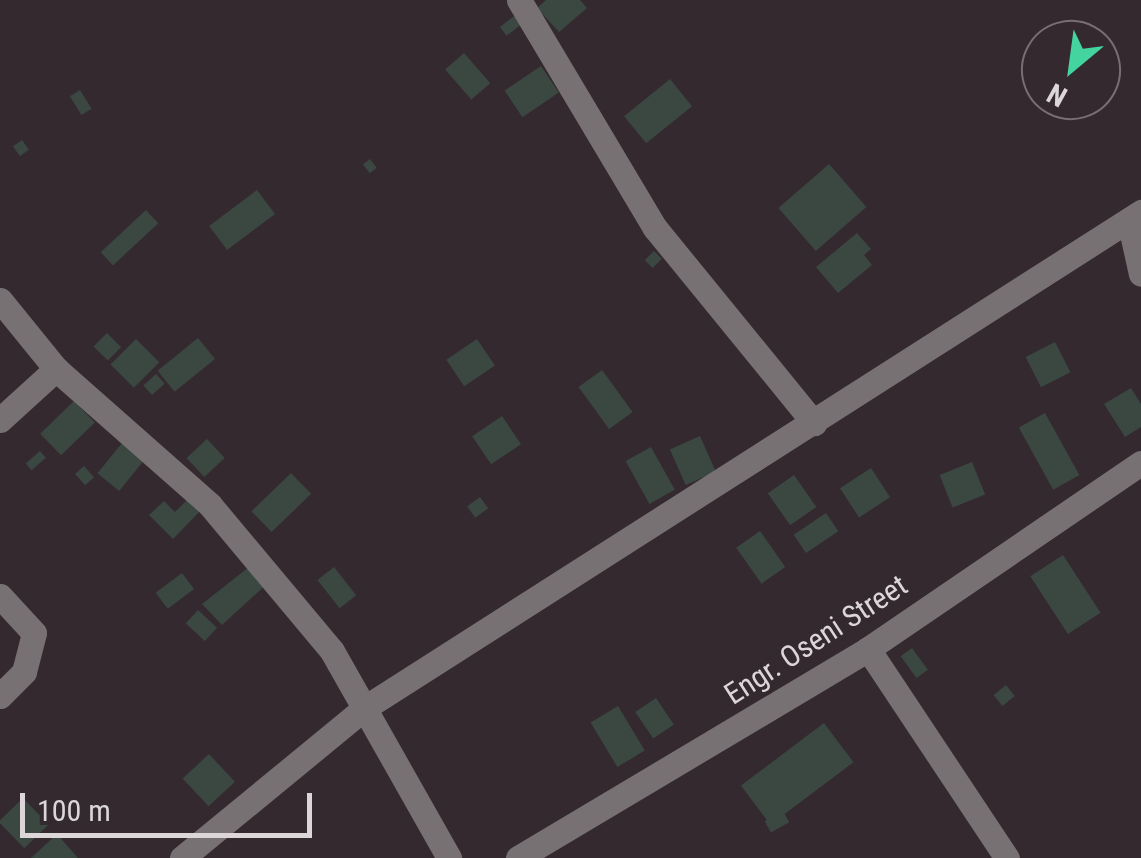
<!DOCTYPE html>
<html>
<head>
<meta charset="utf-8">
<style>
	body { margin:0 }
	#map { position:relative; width:1141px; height:858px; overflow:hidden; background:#34292f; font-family:"Roboto Condensed",sans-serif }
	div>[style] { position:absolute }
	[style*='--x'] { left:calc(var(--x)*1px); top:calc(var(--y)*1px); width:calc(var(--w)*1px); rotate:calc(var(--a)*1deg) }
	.building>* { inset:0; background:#3b4741; transform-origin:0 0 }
	.minor>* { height:25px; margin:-12.5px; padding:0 12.5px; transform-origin:12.5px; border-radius:12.5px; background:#777174 }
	span { translate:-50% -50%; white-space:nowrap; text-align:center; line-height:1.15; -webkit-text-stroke:8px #34292f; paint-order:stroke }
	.street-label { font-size:30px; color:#ddd6d9 }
	.north { position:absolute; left:1021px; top:20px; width:100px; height:100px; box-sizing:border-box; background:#34292f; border:2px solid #786e73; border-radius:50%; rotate:209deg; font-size:28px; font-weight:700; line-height:40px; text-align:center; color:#ddd6d9 }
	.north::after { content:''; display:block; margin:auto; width:35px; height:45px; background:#44d49f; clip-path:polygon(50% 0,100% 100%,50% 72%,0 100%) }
	.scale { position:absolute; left:20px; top:793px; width:292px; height:45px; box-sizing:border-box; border:5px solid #ddd6d9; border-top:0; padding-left:12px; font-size:30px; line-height:35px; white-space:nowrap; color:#ddd6d9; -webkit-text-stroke:8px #34292f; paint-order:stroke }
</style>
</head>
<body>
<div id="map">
	<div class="building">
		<i style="clip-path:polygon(546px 0,580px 0,587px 8px,559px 32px,537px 8px)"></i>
		<i style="left:514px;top:16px;width:11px;height:18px;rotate:52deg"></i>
		<i style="left:464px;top:53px;width:40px;height:25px;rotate:49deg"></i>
		<i style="left:541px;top:66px;width:32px;height:44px;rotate:56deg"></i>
		<i style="left:670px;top:79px;width:35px;height:59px;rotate:51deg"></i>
		<i style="left:80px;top:90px;width:22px;height:12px;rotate:58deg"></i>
		<i style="left:22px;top:140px;width:12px;height:11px;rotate:55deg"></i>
		<i style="left:370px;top:159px;width:11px;height:9px;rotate:52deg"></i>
		<i style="left:829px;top:164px;width:57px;height:67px;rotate:49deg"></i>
		<i style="left:257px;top:190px;width:30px;height:60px;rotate:53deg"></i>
		<i style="left:146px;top:210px;width:18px;height:62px;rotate:47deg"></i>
		<i style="clip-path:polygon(857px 233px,871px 249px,864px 255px,872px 265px,838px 293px,816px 267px)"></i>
		<i style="left:654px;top:251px;width:11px;height:13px;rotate:45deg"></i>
		<i style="left:107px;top:333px;width:20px;height:19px;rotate:45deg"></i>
		<i style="left:198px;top:338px;width:27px;height:52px;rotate:51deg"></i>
		<i style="left:136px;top:339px;width:33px;height:36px;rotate:45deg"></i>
		<i style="left:477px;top:339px;width:32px;height:37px;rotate:56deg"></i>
		<i style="left:1055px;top:342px;width:34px;height:33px;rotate:63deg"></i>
		<i style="left:602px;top:370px;width:52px;height:29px;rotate:54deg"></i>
		<i style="left:156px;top:374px;width:13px;height:17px;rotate:48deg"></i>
		<i style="clip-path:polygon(1131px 388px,1141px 404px,1141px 427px,1125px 437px,1104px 404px)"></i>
		<i style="left:74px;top:401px;width:30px;height:47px;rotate:46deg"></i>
		<i style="left:1045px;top:413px;width:71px;height:30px;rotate:61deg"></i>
		<i style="left:502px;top:416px;width:34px;height:36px;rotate:56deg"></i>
		<i style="left:700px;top:436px;width:39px;height:33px;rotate:66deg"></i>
		<i style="left:207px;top:439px;width:26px;height:28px;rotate:47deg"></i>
		<i style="left:122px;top:443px;width:28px;height:39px;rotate:39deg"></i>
		<i style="left:651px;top:447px;width:49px;height:29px;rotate:61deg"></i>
		<i style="left:40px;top:451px;width:9px;height:19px;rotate:49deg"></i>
		<i style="left:972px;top:462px;width:35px;height:35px;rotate:68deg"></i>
		<i style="left:84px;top:466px;width:15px;height:12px;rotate:48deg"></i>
		<i style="left:871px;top:468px;width:35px;height:37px;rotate:57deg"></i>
		<i style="left:291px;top:473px;width:29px;height:55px;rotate:46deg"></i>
		<i style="left:794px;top:475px;width:39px;height:32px;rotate:55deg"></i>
		<i style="clip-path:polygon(192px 495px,204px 507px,173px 539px,149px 515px,164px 501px,175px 512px)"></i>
		<i style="left:480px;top:497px;width:14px;height:16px;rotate:54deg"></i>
		<i style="left:826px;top:513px;width:22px;height:39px;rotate:56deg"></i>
		<i style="left:760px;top:531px;width:44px;height:29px;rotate:55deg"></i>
		<i style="left:1063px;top:555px;width:69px;height:39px;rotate:57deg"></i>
		<i style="clip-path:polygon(254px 563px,270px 581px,222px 625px,202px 604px)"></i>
		<i style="left:334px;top:567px;width:36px;height:21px;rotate:52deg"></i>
		<i style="left:182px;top:573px;width:20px;height:33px;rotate:53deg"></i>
		<i style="left:198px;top:610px;width:26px;height:18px;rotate:43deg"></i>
		<i style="left:912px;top:648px;width:27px;height:14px;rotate:54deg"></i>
		<i style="left:1006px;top:685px;width:14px;height:16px;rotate:51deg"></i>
		<i style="left:656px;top:698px;width:32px;height:25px;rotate:56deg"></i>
		<i style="left:618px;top:706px;width:52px;height:32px;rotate:59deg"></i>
		<i style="left:824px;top:723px;width:49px;height:104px;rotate:53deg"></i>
		<i style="left:209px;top:754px;width:38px;height:36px;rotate:47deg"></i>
		<i style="left:23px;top:798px;width:37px;height:34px;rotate:46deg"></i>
		<i style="left:783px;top:811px;width:13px;height:21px;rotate:61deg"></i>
		<i style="clip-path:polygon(57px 834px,78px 858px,31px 858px)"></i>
	</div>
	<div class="minor">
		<i style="--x:519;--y:0;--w:265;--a:59.2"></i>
		<i style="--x:655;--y:228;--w:252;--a:50.8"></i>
		<i style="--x:1129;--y:220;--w:55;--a:77.5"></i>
		<i style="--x:0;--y:300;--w:89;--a:50.9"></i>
		<i style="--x:56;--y:369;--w:205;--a:41.4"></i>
		<i style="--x:210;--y:505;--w:190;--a:50.1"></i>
		<i style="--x:332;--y:651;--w:238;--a:60.5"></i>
		<i style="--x:0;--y:420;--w:76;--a:-42.3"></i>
		<i style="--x:0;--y:596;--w:50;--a:47.4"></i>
		<i style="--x:34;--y:633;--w:40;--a:104.4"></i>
		<i style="--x:24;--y:672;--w:34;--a:135"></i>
		<i style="--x:868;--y:649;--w:251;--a:56.4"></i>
		<i style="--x:182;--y:858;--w:238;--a:-39.4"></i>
		<i style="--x:366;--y:707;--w:920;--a:-32.57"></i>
		<i style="--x:518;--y:858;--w:408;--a:-30.8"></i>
		<i style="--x:868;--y:649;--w:330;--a:-34.3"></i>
	</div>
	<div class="street-label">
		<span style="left:816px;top:640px;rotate:-33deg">Engr. Oseni Street</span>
	</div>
	<div class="north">N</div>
	<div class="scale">100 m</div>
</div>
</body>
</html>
